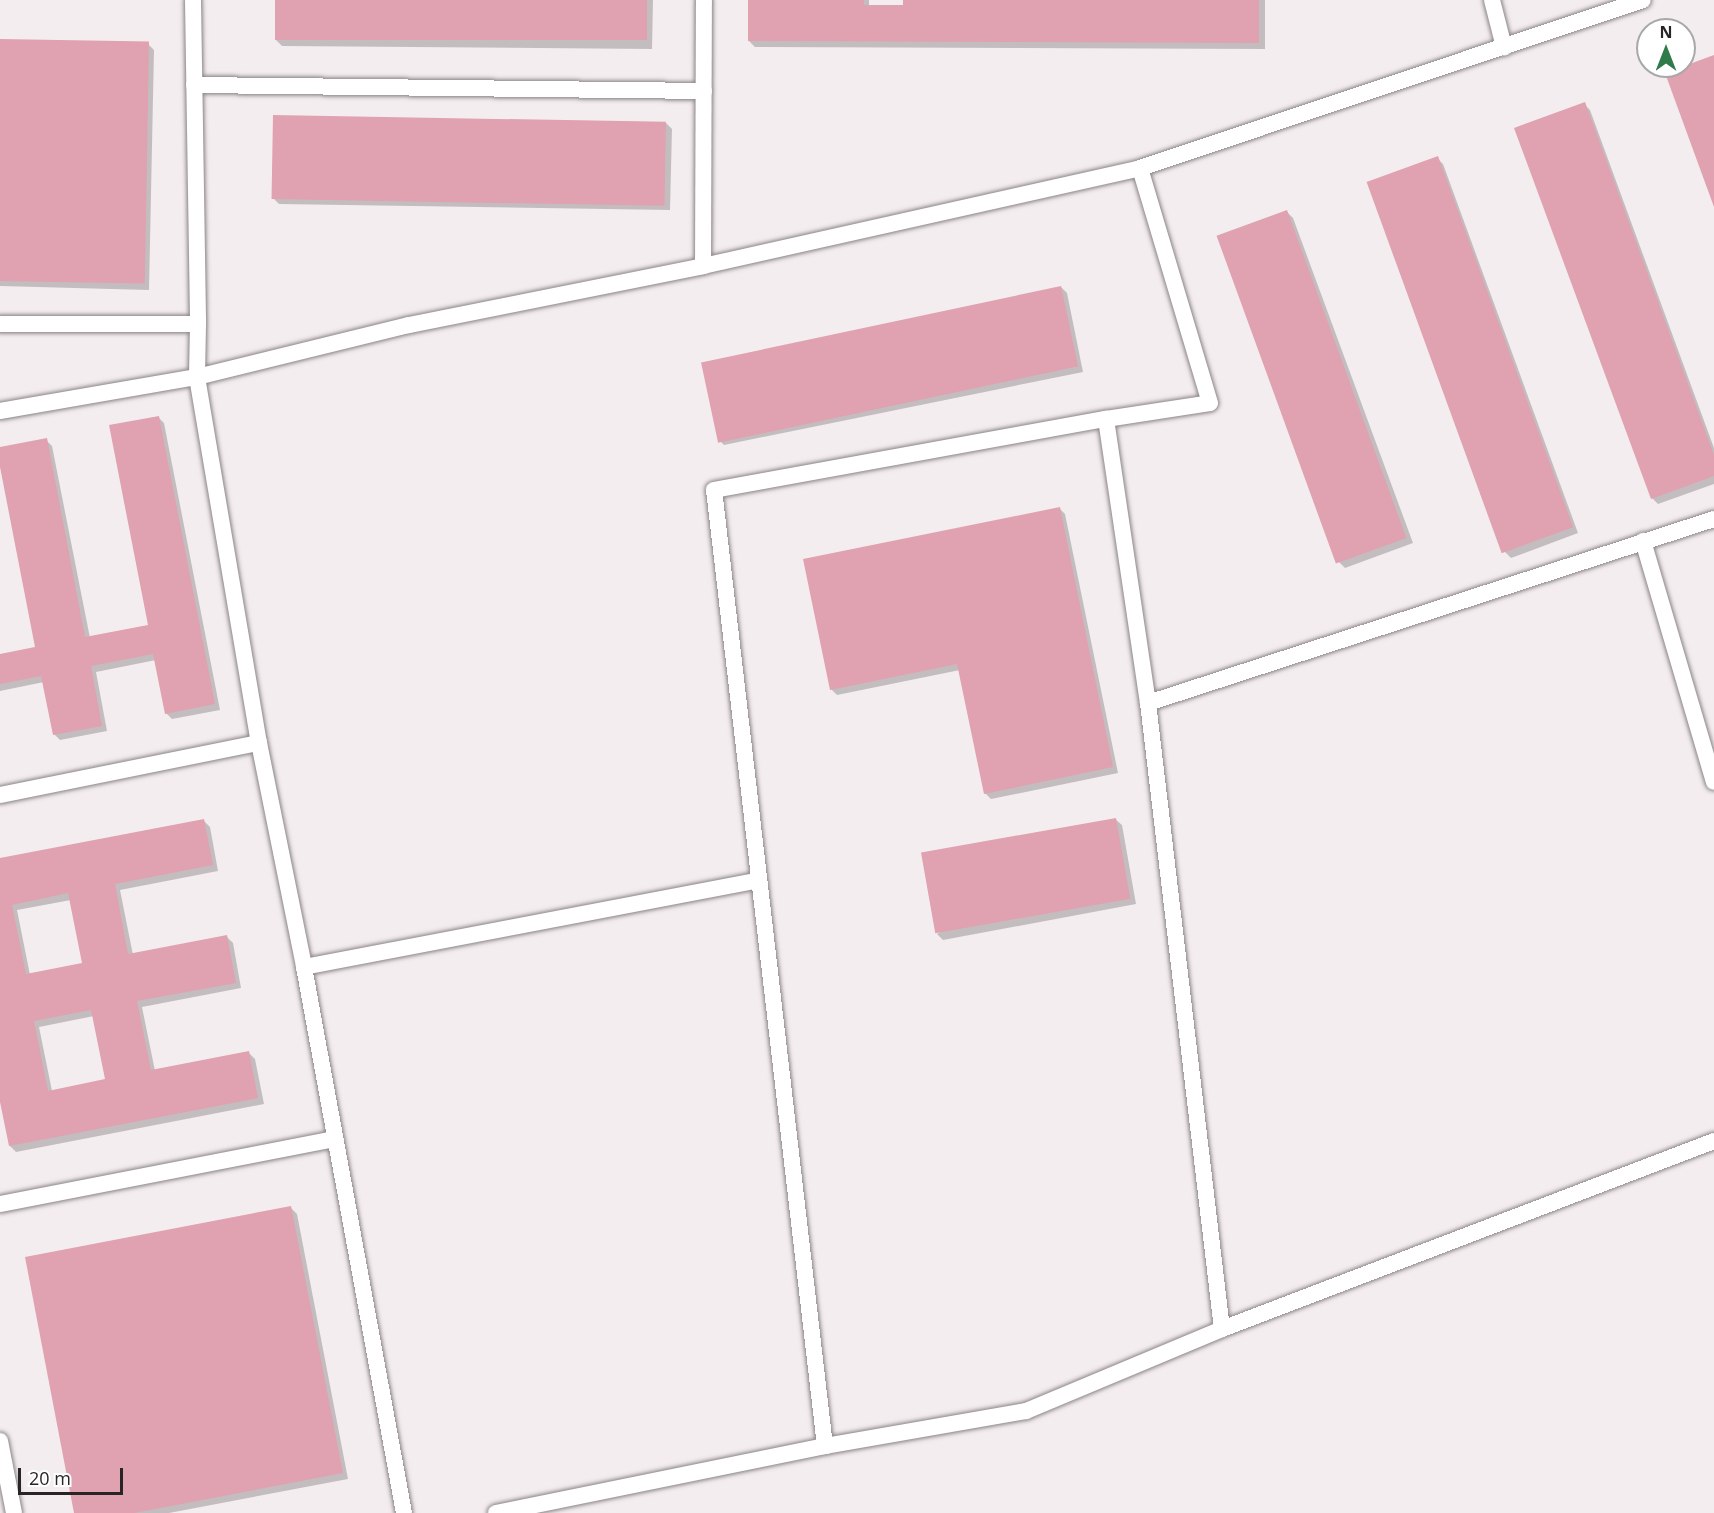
<!DOCTYPE html>
<html>
<head>
<meta charset="utf-8">
<style>
	body { margin:0 }
	#map { position:relative; width:1714px; height:1513px; overflow:hidden; background:#f4edef; font-family:"Open Sans",sans-serif }
	div>[style] { position:absolute }
	[style*='--x'] { left:calc(var(--x)*1px); top:calc(var(--y)*1px); width:calc(var(--w)*1px); rotate:calc(var(--a)*1deg) }
	.shadow>* { inset:0; background:#0003 }
	.building>* { inset:0; background:#e0a1b1; transform-origin:0 0 }
	.roads { filter:drop-shadow(0 0 2px #8b8486) drop-shadow(0 0 2px #8b8486) }
	.service>* { height:16px; margin:-8px; padding:0 8px; transform-origin:8px; border-radius:8px; background:#fff }
	span { translate:-50% -50%; white-space:nowrap; text-align:center; line-height:1.15; -webkit-text-stroke:4.5px #fff; paint-order:stroke }
	.north { position:absolute; left:1636px; top:18px; width:60px; height:60px; box-sizing:border-box; background:#fff; border:2px solid #a9a8a8; border-radius:50%; rotate:0deg; font-size:16px; font-weight:700; line-height:24px; text-align:center; color:#272525 }
	.north::after { content:''; display:block; margin:auto; width:21px; height:27px; background:#2f7b4a; clip-path:polygon(50% 0,100% 100%,50% 72%,0 100%) }
	.scale { position:absolute; left:18px; top:1468px; width:105px; height:27px; box-sizing:border-box; border:3px solid #272525; border-top:0; padding-left:8px; font-size:18px; line-height:21px; white-space:nowrap; color:#272525; -webkit-text-stroke:4px #fff; paint-order:stroke }
</style>
</head>
<body>
<div id="map">
	<div class="shadow">
		<i style="clip-path:polygon(276px 0,653px 0,652px 49px,282px 46px,276px 40px)"></i>
		<i style="clip-path:polygon(750px 0,869px 0,869px 7px,904px 7px,904px 0,1265px 0,1265px 49px,755px 47px,749px 41px)"></i>
		<i style="clip-path:polygon(0 40px,148px 44px,154px 50px,149px 290px,0 286px)"></i>
		<i style="clip-path:polygon(1584px 104px,1590px 110px,1714px 448px,1714px 484px,1658px 504px,1652px 498px)"></i>
		<i style="clip-path:polygon(666px 123px,672px 129px,670px 210px,279px 204px,273px 198px)"></i>
		<i style="clip-path:polygon(1437px 158px,1443px 164px,1578px 533px,1511px 558px,1505px 552px)"></i>
		<i style="clip-path:polygon(1287px 212px,1293px 218px,1413px 543px,1345px 568px,1339px 562px,1219px 237px)"></i>
		<i style="clip-path:polygon(1061px 287px,1067px 293px,1083px 372px,724px 445px,718px 439px)"></i>
		<i style="clip-path:polygon(158px 417px,164px 423px,220px 710px,172px 719px,166px 713px,156px 660px,96px 672px,107px 731px,60px 740px,54px 734px,44px 682px,0 691px,0 655px,37px 648px,0 448px,46px 440px,52px 446px,90px 638px,149px 626px)"></i>
		<i style="clip-path:polygon(1059px 508px,1065px 514px,1118px 773px,991px 799px,985px 793px,960px 670px,837px 695px,831px 689px)"></i>
		<i style="clip-path:polygon(1115px 819px,1122px 825px,1136px 904px,943px 940px,937px 934px)"></i>
		<i style="clip-path:polygon(evenodd,204px 821px,210px 827px,218px 871px,120px 890px,133px 955px,227px 937px,233px 943px,241px 988px,142px 1007px,155px 1071px,249px 1053px,255px 1059px,264px 1104px,16px 1152px,10px 1146px,0 1094px,0 860px,204px 821px,71px 900px,84px 964px,30px 975px,17px 910px,71px 900px,204px 821px,94px 1016px,107px 1081px,52px 1091px,39px 1027px,94px 1016px)"></i>
		<i style="clip-path:polygon(291px 1208px,297px 1214px,348px 1479px,169px 1513px,75px 1513px)"></i>
	</div>
	<div class="building">
		<i style="left:275px;top:0;width:372px;height:40px"></i>
		<i style="clip-path:polygon(748px 0,864px 0,864px 5px,903px 5px,903px 0,1259px 0,1259px 43px,748px 41px)"></i>
		<i style="left:0;top:39px;width:149px;height:242px;rotate:1deg"></i>
		<i style="clip-path:polygon(1714px 55px,1714px 207px,1665px 73px)"></i>
		<i style="clip-path:polygon(1585px 102px,1714px 455px,1714px 476px,1651px 499px,1514px 128px)"></i>
		<i style="left:273px;top:115px;width:393px;height:84px;rotate:1deg"></i>
		<i style="left:1438px;top:156px;width:395px;height:76px;rotate:70deg"></i>
		<i style="left:1287px;top:210px;width:349px;height:75px;rotate:70deg"></i>
		<i style="left:1061px;top:286px;width:82px;height:368px;rotate:78deg"></i>
		<i style="clip-path:polygon(159px 416px,215px 704px,165px 714px,153px 654px,91px 666px,102px 726px,53px 735px,41px 676px,0 684px,0 654px,35px 647px,0 467px,0 447px,47px 438px,85px 637px,148px 625px,109px 425px)"></i>
		<i style="clip-path:polygon(1060px 507px,1113px 767px,984px 794px,957px 664px,830px 690px,803px 559px)"></i>
		<i style="left:1116px;top:818px;width:82px;height:198px;rotate:80deg"></i>
		<i style="clip-path:polygon(evenodd,204px 819px,213px 865px,115px 884px,128px 954px,227px 935px,236px 983px,137px 1001px,151px 1070px,249px 1051px,258px 1098px,9px 1146px,0 1102px,0 858px,204px 819px,68px 893px,82px 963px,26px 974px,12px 905px,68px 893px,204px 819px,91px 1010px,105px 1079px,48px 1091px,34px 1021px,91px 1010px)"></i>
		<i style="clip-path:polygon(291px 1206px,343px 1473px,134px 1513px,74px 1513px,25px 1257px)"></i>
	</div>
	<div class="roads">
		<div class="service">
			<i style="--x:193;--y:0;--w:324;--a:89.1"></i>
			<i style="--x:198;--y:324;--w:53;--a:91.1"></i>
			<i style="--x:197;--y:377;--w:371;--a:80.4"></i>
			<i style="--x:259;--y:743;--w:228;--a:78.6"></i>
			<i style="--x:304;--y:967;--w:555;--a:79.62"></i>
			<i style="--x:1492;--y:0;--w:49;--a:75.7"></i>
			<i style="--x:194;--y:85;--w:510;--a:0.67"></i>
			<i style="--x:703;--y:266;--w:266;--a:-89.8"></i>
			<i style="--x:0;--y:324;--w:198;--a:0"></i>
			<i style="--x:0;--y:411;--w:200;--a:-9.8"></i>
			<i style="--x:197;--y:377;--w:218;--a:-13.8"></i>
			<i style="--x:409;--y:325;--w:300;--a:-11.3"></i>
			<i style="--x:703;--y:266;--w:448;--a:-12.6"></i>
			<i style="--x:1140;--y:168;--w:530;--a:-18.47"></i>
			<i style="--x:1106;--y:419;--w:105;--a:-8.7"></i>
			<i style="--x:1210;--y:403;--w:245;--a:-106.6"></i>
			<i style="--x:1643;--y:541;--w:251;--a:73.6"></i>
			<i style="--x:1148;--y:703;--w:595;--a:-18.01"></i>
			<i style="--x:0;--y:795;--w:264;--a:-11.4"></i>
			<i style="--x:304;--y:967;--w:463;--a:-10.8"></i>
			<i style="--x:0;--y:1204;--w:340;--a:-11"></i>
			<i style="--x:0;--y:1441;--w:73;--a:79"></i>
			<i style="--x:825;--y:1446;--w:962;--a:-96.62"></i>
			<i style="--x:714;--y:490;--w:398;--a:-10.3"></i>
			<i style="--x:1106;--y:419;--w:287;--a:81.6"></i>
			<i style="--x:1148;--y:703;--w:630;--a:83.26"></i>
			<i style="--x:496;--y:1513;--w:336;--a:-11.5"></i>
			<i style="--x:825;--y:1446;--w:204;--a:-9.9"></i>
			<i style="--x:1026;--y:1411;--w:212;--a:-22.7"></i>
			<i style="--x:1222;--y:1329;--w:527;--a:-20.91"></i>
		</div>
	</div>
	<div class="north">N</div>
	<div class="scale">20 m</div>
</div>
</body>
</html>
